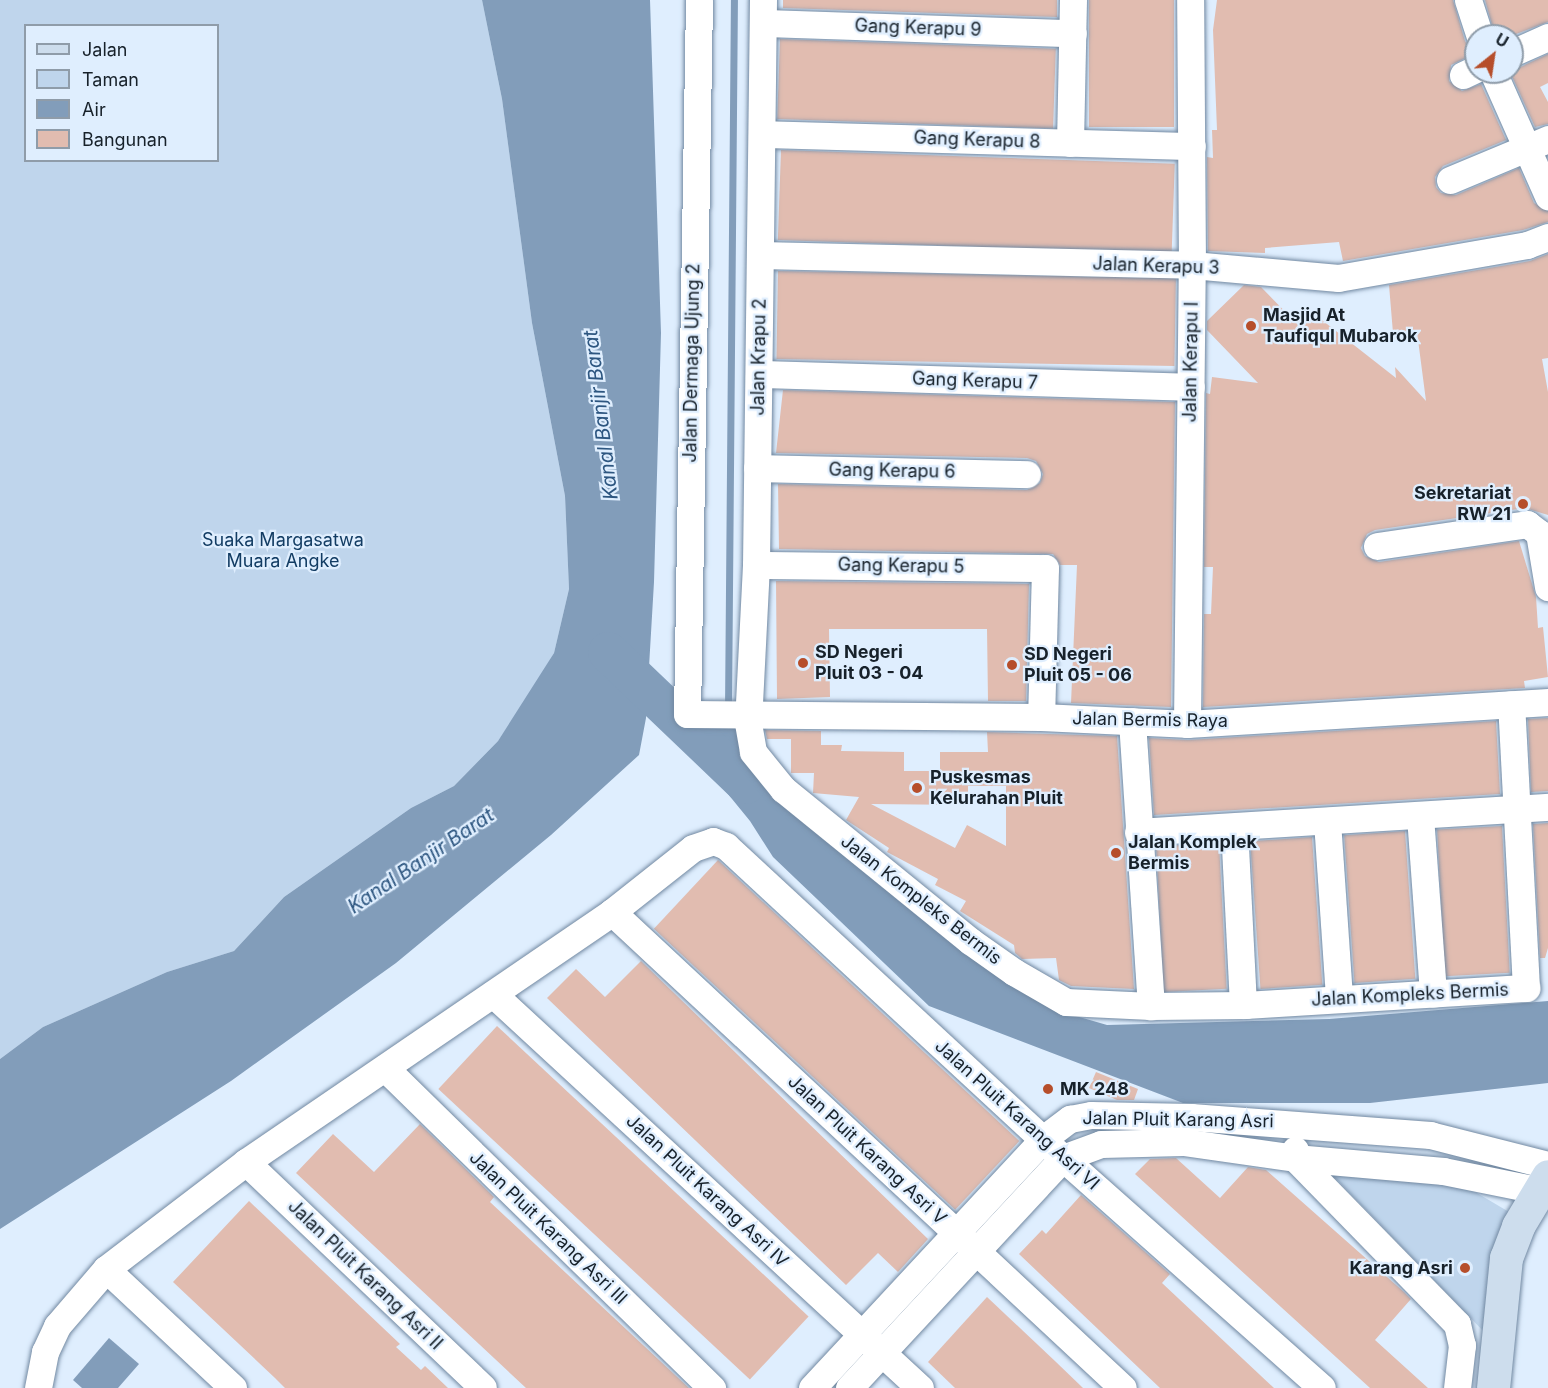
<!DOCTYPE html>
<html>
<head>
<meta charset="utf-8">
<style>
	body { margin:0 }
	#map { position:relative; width:1548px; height:1388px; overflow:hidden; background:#dfeefe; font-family:Inter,sans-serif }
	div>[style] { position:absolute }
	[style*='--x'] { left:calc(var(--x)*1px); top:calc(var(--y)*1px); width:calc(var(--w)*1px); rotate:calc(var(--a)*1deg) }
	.green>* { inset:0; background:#bfd5ec }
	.water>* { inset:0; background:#829dba }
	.stream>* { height:7px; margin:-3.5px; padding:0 3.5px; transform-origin:3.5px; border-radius:3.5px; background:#829dba }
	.river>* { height:40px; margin:-20px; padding:0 20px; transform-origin:20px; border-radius:20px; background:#829dba }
	.building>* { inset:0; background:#e1bcb0; transform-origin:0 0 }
	.roads { filter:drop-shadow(0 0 2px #7188a1) drop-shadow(0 0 2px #7188a1) }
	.street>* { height:27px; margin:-13.5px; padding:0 13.5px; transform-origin:13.5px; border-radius:13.5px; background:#fff }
	.secondary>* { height:33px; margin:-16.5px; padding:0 16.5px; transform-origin:16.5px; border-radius:16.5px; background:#cddded }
	.dots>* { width:16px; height:16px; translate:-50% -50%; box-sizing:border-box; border:3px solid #dfeefe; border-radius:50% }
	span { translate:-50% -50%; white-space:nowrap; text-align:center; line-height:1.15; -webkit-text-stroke:4.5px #dfeefe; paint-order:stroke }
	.street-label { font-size:18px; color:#17212a }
	.poi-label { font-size:18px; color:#17212a; font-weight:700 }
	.left { translate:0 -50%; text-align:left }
	.right { translate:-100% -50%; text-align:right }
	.park-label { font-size:18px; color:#123c63 }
	.water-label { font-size:20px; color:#2d5680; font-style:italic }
	.legend { position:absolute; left:24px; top:24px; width:195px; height:138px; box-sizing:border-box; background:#dfeefe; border:2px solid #8f9ca9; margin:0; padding:8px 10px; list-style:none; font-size:18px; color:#17212a }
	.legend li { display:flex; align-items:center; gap:12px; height:30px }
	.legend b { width:30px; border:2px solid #8f9ca9 }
	.north { position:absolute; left:1464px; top:24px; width:60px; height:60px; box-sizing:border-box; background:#dfeefe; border:2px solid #8f9ca9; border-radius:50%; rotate:30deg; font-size:16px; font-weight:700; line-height:24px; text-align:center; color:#17212a }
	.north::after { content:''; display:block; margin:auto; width:21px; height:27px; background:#b64e2b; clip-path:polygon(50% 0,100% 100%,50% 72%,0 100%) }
</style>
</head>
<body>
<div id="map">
	<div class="green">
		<i style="clip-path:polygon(evenodd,0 0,482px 0,502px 99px,532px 323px,565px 496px,569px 589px,554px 653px,530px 695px,498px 741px,454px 786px,411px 808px,284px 897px,234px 951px,167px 972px,43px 1027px,0 1059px,0 0,26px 26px,218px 26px,218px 160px,26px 160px,26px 26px)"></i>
		<i style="clip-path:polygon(1314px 1156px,1465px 1186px,1521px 1219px,1488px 1336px)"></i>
	</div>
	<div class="water">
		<i style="clip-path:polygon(482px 0,650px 0,661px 333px,654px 582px,646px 718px,639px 755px,551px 835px,396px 963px,231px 1081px,0 1229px,0 1059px,43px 1027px,167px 972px,234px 951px,284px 897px,411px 808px,454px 786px,498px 741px,554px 653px,569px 589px,565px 496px,532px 323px,502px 99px)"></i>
		<i style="clip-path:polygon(746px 722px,748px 750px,1076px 1016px,1107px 1025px,1329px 1019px,1548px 1001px,1548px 1083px,1370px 1103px,1183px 1103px,929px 1006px,773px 857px,750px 821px,701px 761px,717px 725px)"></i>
		<i style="clip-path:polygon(109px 1338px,139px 1364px,118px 1388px,82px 1388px,73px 1380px)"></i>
	</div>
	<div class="stream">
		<i style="--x:728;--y:709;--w:709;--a:-89.52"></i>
	</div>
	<div class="river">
		<i style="--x:608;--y:652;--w:191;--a:43.7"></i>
	</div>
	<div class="building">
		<i style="clip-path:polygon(783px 0,1057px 0,1057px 17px,783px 8px)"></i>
		<i style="left:1089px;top:0;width:85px;height:127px"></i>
		<i style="clip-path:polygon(1217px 0,1453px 0,1465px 41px,1474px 54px,1451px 65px,1449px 81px,1462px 91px,1481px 84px,1506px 140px,1443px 166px,1435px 177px,1436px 187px,1441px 193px,1456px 195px,1519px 168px,1534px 203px,1548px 211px,1548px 222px,1523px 230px,1343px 261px,1339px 242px,1265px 248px,1265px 253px,1208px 251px,1207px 157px,1213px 158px,1212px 130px,1217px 130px,1213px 30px)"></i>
		<i style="clip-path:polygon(1485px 0,1548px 0,1548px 22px,1511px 36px,1495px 36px)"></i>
		<i style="left:780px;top:39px;width:276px;height:80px;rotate:2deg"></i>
		<i style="clip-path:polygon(1548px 54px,1548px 83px,1540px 87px,1548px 102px,1548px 124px,1535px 127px,1510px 72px)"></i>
		<i style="left:781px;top:150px;width:394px;height:90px;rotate:2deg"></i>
		<i style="clip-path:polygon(1548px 254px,1548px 358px,1542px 359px,1548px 392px,1548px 515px,1525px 508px,1375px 530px,1367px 534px,1361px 548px,1365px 556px,1379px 562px,1519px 541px,1536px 597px,1538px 628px,1543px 627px,1548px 677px,1524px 681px,1525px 688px,1203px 707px,1204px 614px,1211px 614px,1213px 567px,1204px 567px,1206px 393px,1210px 394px,1212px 377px,1258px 383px,1207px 330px,1207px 321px,1244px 285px,1261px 287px,1301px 328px,1313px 313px,1396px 378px,1395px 367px,1426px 401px,1417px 332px,1393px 333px,1389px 285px,1530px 261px)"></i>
		<i style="left:778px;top:271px;width:398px;height:88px;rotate:1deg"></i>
		<i style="clip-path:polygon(783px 390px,1175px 402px,1171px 707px,1071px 703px,1077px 565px,1060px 565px,1053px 554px,779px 549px,778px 484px,1027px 490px,1040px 483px,1043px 474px,1036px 461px,1027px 458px,776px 453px)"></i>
		<i style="clip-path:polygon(776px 581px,1029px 584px,1026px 701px,988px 701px,987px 629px,829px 629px,830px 697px,777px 699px)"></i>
		<i style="clip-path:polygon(1548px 718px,1548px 791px,1531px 792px,1528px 719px)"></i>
		<i style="clip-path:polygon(1496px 721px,1500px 794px,1154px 815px,1149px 738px,1188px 740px)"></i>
		<i style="clip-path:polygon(evenodd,765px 730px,821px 731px,821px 745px,842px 745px,841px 751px,904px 752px,904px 771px,940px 771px,940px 752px,988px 752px,987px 732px,1117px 736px,1134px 989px,1071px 986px,1059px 980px,1056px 958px,1022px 959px,1015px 953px,1014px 945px,960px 911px,966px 901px,935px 885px,938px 879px,887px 852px,889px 848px,846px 820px,859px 797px,813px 793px,814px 773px,791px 773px,791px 739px,767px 739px,765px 730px,968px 786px,1006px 786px,1006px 846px,967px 825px,955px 848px,871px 804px,968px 805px,968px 786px)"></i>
		<i style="clip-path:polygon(1548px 823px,1548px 948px,1545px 958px,1540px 958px,1533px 824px)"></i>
		<i style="left:1502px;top:826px;width:147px;height:65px;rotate:87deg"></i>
		<i style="left:1405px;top:831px;width:148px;height:61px;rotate:86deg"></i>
		<i style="left:1312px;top:837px;width:148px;height:62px;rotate:86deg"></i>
		<i style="left:1219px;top:843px;width:146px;height:63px;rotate:87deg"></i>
		<i style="left:718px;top:860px;width:412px;height:94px;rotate:43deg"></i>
		<i style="clip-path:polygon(641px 961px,928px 1239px,898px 1272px,878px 1253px,846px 1285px,547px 998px,576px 969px,605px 997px)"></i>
		<i style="left:497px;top:1026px;width:426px;height:86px;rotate:43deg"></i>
		<i style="clip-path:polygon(1096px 1072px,1138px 1089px,1134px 1100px,1117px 1100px,1089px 1088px)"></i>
		<i style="clip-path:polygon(420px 1124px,494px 1197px,490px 1202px,689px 1388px,526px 1388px,296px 1173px,333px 1134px,374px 1172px)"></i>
		<i style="clip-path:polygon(1176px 1158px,1220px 1198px,1248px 1167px,1266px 1170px,1404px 1292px,1411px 1299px,1375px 1340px,1428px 1388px,1370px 1388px,1135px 1174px,1150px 1159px)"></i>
		<i style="clip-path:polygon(1081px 1195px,1170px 1274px,1162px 1283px,1274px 1388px,1160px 1388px,1019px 1254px,1042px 1230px,1046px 1234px)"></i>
		<i style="clip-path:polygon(249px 1201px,400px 1344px,396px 1347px,421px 1370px,425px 1366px,448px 1388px,285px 1388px,275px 1378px,173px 1282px)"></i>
		<i style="clip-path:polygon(987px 1297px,1056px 1362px,1083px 1388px,955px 1388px,928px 1362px)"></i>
	</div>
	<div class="roads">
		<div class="street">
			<i style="--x:699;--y:0;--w:714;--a:90.96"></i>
			<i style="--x:687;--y:714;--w:354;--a:0.5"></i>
			<i style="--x:1041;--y:717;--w:146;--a:2.7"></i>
			<i style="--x:1187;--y:724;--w:362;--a:-3.5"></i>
			<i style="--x:763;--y:0;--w:565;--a:90.71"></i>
			<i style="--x:756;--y:565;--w:158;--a:92.9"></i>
			<i style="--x:748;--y:723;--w:29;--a:80"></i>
			<i style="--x:753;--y:752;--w:48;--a:51"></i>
			<i style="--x:783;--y:789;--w:241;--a:39.1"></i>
			<i style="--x:970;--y:941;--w:54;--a:35.2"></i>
			<i style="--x:1014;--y:972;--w:60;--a:30"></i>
			<i style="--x:1066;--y:1002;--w:85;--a:2.7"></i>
			<i style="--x:1151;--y:1006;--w:95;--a:-0.6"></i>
			<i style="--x:1246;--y:1005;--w:281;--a:-3.5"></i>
			<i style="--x:1526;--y:988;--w:284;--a:-93"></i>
			<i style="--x:1468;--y:0;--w:38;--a:72"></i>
			<i style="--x:764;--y:23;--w:309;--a:1.9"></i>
			<i style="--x:1512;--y:53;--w:39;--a:-24"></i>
			<i style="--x:1493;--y:72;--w:136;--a:66.1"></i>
			<i style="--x:1463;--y:75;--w:14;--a:-25"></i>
			<i style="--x:762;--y:134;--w:430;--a:1.6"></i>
			<i style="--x:1070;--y:143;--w:143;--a:-88.8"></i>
			<i style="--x:1450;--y:180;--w:106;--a:-22.7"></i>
			<i style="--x:760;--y:255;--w:432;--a:1.3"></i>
			<i style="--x:1192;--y:265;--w:147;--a:5.1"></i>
			<i style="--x:1338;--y:278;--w:192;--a:-9.9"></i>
			<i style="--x:1527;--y:245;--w:22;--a:-21"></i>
			<i style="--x:759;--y:374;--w:432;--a:1.7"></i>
			<i style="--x:757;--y:468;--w:270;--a:1.3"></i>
			<i style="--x:1377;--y:546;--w:152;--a:-8.3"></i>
			<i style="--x:1527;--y:524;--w:15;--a:37"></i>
			<i style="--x:1539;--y:533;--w:55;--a:80.5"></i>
			<i style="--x:756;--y:565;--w:289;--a:0.6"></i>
			<i style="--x:1045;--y:568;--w:149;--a:91.5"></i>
			<i style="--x:1132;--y:721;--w:286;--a:86.2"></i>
			<i style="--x:1187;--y:724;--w:459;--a:-89.4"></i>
			<i style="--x:1192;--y:265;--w:265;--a:-90.4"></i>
			<i style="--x:1420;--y:816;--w:178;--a:85.8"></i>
			<i style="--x:1327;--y:821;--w:178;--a:86.1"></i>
			<i style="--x:1234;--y:827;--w:178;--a:87.1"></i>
			<i style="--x:1138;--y:832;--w:411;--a:-3.5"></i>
			<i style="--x:612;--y:912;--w:698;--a:42.97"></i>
			<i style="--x:493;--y:994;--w:581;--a:42.7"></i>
			<i style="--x:385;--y:1068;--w:458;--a:44.4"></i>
			<i style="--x:1295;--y:1150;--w:8;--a:90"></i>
			<i style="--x:1295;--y:1158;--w:232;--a:45.7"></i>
			<i style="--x:1457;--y:1324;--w:22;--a:77"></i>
			<i style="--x:1462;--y:1345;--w:43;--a:96.6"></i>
			<i style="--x:246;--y:1162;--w:327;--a:43.6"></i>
			<i style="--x:106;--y:1269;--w:174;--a:43.1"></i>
			<i style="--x:38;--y:1388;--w:37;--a:-79"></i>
			<i style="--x:45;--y:1352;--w:29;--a:-65"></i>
			<i style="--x:57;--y:1326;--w:75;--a:-49.3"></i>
			<i style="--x:106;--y:1269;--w:176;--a:-37.4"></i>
			<i style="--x:246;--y:1162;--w:443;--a:-34.3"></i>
			<i style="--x:612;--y:912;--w:103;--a:-38.3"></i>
			<i style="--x:693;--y:848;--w:21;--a:-19"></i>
			<i style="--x:713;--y:841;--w:14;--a:21"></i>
			<i style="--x:726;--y:846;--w:459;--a:42.8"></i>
			<i style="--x:1063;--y:1158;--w:346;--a:41.6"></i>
			<i style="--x:812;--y:1388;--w:340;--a:-47.1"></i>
			<i style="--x:1043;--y:1139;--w:34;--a:-37"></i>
			<i style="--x:1070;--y:1119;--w:21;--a:-11"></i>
			<i style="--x:1091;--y:1115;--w:100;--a:1.1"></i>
			<i style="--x:1191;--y:1117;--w:240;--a:4.3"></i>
			<i style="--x:1430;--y:1135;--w:122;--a:14.3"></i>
			<i style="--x:849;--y:1388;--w:314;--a:-47.1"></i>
			<i style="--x:1063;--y:1158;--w:40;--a:-20.2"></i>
			<i style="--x:1101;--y:1144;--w:82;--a:-1.4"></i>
			<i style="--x:1183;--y:1142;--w:113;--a:8.1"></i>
			<i style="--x:1295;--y:1158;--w:149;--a:5"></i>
			<i style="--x:1443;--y:1171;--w:96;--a:11.4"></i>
		</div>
		<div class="secondary">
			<i style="--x:1493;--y:1388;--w:131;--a:-84.3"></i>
			<i style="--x:1506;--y:1258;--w:34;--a:-69"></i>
			<i style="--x:1518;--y:1226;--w:58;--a:-59"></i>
		</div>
	</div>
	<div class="dots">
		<i style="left:1251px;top:326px;background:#b64e2b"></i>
		<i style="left:1523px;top:504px;background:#b64e2b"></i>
		<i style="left:803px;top:663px;background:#b64e2b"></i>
		<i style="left:1012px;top:665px;background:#b64e2b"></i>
		<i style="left:917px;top:788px;background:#b64e2b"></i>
		<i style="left:1116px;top:853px;background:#b64e2b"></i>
		<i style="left:1048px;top:1089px;background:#b64e2b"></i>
		<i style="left:1465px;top:1268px;background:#b64e2b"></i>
	</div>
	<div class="street-label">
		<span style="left:918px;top:28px;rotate:2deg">Gang Kerapu 9</span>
		<span style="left:977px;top:140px;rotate:2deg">Gang Kerapu 8</span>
		<span style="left:1156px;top:266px;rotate:2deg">Jalan Kerapu 3</span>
		<span style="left:759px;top:357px;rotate:-89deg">Jalan Krapu 2</span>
		<span style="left:1191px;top:362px;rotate:-89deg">Jalan Kerapu I</span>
		<span style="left:692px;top:363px;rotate:-89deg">Jalan Dermaga Ujung 2</span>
		<span style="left:975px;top:381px;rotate:2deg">Gang Kerapu 7</span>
		<span style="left:892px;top:471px;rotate:1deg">Gang Kerapu 6</span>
		<span style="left:901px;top:566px;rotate:1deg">Gang Kerapu 5</span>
		<span style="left:1150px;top:720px;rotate:1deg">Jalan Bermis Raya</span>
		<span style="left:921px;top:900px;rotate:38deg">Jalan Kompleks Bermis</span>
		<span style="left:1410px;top:995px;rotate:-3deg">Jalan Kompleks Bermis</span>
		<span style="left:1017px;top:1115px;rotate:42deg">Jalan Pluit Karang Asri VI</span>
		<span style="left:1178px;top:1120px;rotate:1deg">Jalan Pluit Karang Asri</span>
		<span style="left:867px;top:1150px;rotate:43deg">Jalan Pluit Karang Asri V</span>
		<span style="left:707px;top:1191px;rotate:43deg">Jalan Pluit Karang Asri IV</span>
		<span style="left:548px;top:1228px;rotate:44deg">Jalan Pluit Karang Asri III</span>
		<span style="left:365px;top:1275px;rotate:44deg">Jalan Pluit Karang Asri II</span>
	</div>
	<div class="poi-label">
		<span class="left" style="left:1263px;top:326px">Masjid At<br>Taufiqul Mubarok</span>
		<span class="right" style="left:1511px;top:504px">Sekretariat<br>RW 21</span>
		<span class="left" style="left:815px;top:663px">SD Negeri<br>Pluit 03 - 04</span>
		<span class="left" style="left:1024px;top:665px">SD Negeri<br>Pluit 05 - 06</span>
		<span class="left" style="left:930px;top:788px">Puskesmas<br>Kelurahan Pluit</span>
		<span class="left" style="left:1128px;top:853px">Jalan Komplek<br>Bermis</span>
		<span class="left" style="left:1060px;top:1089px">MK 248</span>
		<span class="right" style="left:1453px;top:1268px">Karang Asri</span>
	</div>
	<div class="park-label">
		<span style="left:283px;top:551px">Suaka Margasatwa<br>Muara Angke</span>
	</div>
	<div class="water-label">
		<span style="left:601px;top:415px;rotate:-97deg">Kanal Banjir Barat</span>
		<span style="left:421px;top:861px;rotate:-34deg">Kanal Banjir Barat</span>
	</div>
	<ul class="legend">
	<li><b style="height:8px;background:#cddded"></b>Jalan</li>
	<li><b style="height:16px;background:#bfd5ec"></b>Taman</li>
	<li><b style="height:16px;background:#829dba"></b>Air</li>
	<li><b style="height:16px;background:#e1bcb0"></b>Bangunan</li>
	</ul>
	<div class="north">U</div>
</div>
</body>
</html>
